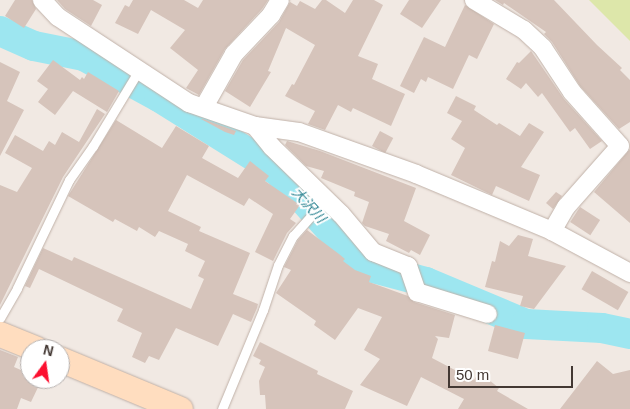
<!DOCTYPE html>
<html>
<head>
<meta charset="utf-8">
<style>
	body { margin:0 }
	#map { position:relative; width:630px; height:409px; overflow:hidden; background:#f1e9e3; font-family:Helvetica,"Noto Sans JP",sans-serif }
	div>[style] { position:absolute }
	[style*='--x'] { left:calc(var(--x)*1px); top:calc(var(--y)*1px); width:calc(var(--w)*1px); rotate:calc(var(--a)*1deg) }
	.green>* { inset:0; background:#dde7aa }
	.river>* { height:30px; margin:-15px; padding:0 15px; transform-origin:15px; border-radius:15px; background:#9de6f0 }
	.building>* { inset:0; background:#d6c4bb; transform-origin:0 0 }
	.roads { filter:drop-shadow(0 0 1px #c0b1a8) drop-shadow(0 0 1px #c0b1a8) }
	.service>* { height:9px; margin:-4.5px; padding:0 4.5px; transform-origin:4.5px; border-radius:4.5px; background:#fff }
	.minor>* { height:18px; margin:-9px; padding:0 9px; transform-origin:9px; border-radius:9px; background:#fff }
	.secondary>* { height:25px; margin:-12.5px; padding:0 12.5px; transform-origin:12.5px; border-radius:12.5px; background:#ffddbf }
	span { translate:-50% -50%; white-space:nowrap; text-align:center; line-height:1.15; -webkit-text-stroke:4px #fff; paint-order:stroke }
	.water-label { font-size:14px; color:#27818f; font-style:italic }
	.north { position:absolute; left:20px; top:339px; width:50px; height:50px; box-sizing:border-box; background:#fff; border:1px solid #b4afad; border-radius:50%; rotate:14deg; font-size:14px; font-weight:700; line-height:20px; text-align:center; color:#433833 }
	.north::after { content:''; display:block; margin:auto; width:18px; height:22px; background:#fc0f2f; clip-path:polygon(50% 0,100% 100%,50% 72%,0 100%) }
	.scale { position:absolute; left:448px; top:366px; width:125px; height:22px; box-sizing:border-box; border:2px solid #433833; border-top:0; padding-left:6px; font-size:15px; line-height:18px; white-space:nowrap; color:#433833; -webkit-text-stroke:4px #fff; paint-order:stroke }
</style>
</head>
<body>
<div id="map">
	<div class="green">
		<i style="clip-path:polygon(589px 0,630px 0,630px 41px)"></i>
	</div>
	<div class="river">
		<i style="--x:0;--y:31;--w:37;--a:24"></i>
		<i style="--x:34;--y:46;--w:51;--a:11.3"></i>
		<i style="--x:84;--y:56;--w:85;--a:28.7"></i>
		<i style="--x:159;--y:97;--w:142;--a:32"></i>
		<i style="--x:279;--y:172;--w:125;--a:48.3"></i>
		<i style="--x:362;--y:265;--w:66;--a:14.9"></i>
		<i style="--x:426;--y:282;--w:108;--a:22.8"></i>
		<i style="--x:526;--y:324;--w:76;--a:3"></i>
		<i style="--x:602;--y:328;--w:29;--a:12"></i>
	</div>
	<div class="building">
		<i style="clip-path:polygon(15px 0,32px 0,36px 9px,24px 28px,5px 16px)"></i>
		<i style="clip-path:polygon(57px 0,93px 0,102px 5px,91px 26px,65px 9px)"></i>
		<i style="clip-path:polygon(133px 0,184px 0,198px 8px,203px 0,268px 0,262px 9px,225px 49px,199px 95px,186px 88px,198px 70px,170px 48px,185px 30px,151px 10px,138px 34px,115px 23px,125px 5px,129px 7px)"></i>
		<i style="clip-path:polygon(322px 0,326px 0,345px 13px,353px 0,374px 0,383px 5px,358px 56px,378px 64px,372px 79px,405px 94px,391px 126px,353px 108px,351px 112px,338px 105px,325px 130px,308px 124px,315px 111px,285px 96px,292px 84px,294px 85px,315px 45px,286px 28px,268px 71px,271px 72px,250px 107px,225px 91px,243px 60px,279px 22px,290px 2px,297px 6px,300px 1px,315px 9px)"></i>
		<i style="clip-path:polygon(409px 0,441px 0,422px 28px,400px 14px)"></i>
		<i style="clip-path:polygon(495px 0,554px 0,597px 45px,622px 68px,620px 70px,630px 80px,630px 122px,619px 129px,580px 86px,552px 42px,544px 34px,546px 32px,504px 3px,503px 5px)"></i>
		<i style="clip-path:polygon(465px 5px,494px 24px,477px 59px,469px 55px,453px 89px,428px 77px,426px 82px,421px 79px,414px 93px,400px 86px,424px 37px,445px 47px)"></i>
		<i style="clip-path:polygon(531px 51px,564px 99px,602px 141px,590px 149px,575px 128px,570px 132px,542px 93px,538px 97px,526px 83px,521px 89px,506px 79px,517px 62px,519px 63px)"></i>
		<i style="clip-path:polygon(53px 60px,80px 80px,82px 77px,84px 79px,88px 72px,119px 91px,107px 112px,73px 91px,55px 115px,38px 102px,48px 89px,37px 81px)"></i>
		<i style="clip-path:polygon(0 62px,20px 72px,7px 101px,24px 110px,0 156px)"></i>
		<i style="clip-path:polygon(456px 96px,476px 106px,474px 110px,497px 125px,499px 123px,520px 136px,529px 123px,544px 132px,521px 167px,540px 175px,529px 201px,496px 186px,492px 195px,451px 175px,465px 148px,451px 139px,462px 121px,447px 113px)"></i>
		<i style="clip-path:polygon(97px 109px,105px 114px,63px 177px,0 305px,0 185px,17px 192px,32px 168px,5px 153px,15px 135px,43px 151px,49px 141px,55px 145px,62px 132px,79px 142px)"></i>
		<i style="clip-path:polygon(201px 119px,203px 119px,236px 131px,234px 135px,225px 132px)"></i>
		<i style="clip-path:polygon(116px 120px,162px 148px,176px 126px,209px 146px,202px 158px,238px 178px,250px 161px,269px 176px,265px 181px,300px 205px,290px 219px,296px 223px,287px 233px,273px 261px,255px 252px,273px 214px,249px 198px,244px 206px,187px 175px,168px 211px,201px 227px,199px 231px,250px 253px,233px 294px,258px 304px,257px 308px,251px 322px,233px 314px,218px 346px,176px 328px,159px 360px,149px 356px,145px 363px,132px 357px,142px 333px,117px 321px,123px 309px,39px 269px,30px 288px,25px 286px,43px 248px,72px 261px,74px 257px,191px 309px,204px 279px,198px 276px,205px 261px,185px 251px,188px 244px,159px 231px,155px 237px,139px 227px,137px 231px,115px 219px,113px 222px,68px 196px)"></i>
		<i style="left:380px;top:131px;width:15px;height:17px;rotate:28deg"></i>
		<i style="clip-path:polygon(287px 141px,320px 151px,416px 188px,404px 221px,430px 235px,420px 255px,411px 250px,409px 253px,386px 241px,389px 234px,365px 226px,362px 223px,369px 202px,354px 196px,355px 192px,321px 178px,324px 171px,306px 166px,285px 145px)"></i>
		<i style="clip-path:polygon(630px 149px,630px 223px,594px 192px)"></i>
		<i style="clip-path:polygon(556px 192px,562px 196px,553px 209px,546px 203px)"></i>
		<i style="left:580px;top:207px;width:24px;height:18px;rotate:33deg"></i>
		<i style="clip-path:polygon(307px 230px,339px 254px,345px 259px,343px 261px,355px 270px,371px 276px,369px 282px,408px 296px,414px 302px,455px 315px,449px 338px,435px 336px,438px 339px,432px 358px,474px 380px,479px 372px,499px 388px,497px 391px,528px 409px,458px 409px,464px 399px,421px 377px,407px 406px,360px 385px,380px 359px,364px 350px,382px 317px,358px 308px,335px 340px,314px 325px,316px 321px,276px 293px,291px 270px,284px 267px,298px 240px)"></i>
		<i style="clip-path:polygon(518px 235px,533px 239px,528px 256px,566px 266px,534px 309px,520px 306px,523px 296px,485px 287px,492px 261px,495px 262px,500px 241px,509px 246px)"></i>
		<i style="left:592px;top:271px;width:42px;height:21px;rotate:30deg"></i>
		<i style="left:495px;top:325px;width:31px;height:27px;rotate:15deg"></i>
		<i style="clip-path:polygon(260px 342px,318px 371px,317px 374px,353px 391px,345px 409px,266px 409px,265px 395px,260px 395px,259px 381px,265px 367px,259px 364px,261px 360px,253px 356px)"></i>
		<i style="clip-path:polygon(0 350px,18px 357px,14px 367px,30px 374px,30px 379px,42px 379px,31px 402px,21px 398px,17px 409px,0 409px)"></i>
		<i style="clip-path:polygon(597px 361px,613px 374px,630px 370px,630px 409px,560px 409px)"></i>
	</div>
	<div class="roads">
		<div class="service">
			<i style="--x:0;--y:318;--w:34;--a:-60"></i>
			<i style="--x:17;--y:288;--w:120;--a:-64.3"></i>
			<i style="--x:69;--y:180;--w:42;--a:-54.8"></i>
			<i style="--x:93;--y:146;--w:89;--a:-58.8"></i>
			<i style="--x:222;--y:409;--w:107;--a:-67.5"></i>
			<i style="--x:263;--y:310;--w:47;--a:-71.6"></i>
			<i style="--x:278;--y:265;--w:33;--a:-63"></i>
			<i style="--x:293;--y:236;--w:50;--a:-48.3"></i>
		</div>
		<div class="minor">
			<i style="--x:42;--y:0;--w:23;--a:47"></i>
			<i style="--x:58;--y:17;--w:157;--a:33.3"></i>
			<i style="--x:189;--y:103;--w:70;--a:19.2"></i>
			<i style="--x:255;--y:126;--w:27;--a:51"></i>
			<i style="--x:272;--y:147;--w:96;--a:44.2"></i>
			<i style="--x:341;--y:214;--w:50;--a:49.9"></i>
			<i style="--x:373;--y:252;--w:38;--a:22"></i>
			<i style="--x:408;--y:266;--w:28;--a:71"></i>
			<i style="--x:417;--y:292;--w:74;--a:17.2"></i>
			<i style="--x:474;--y:0;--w:58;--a:31"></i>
			<i style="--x:524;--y:30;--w:26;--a:43"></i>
			<i style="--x:543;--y:48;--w:53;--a:56.6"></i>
			<i style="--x:572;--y:92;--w:72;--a:48.4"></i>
			<i style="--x:620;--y:146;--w:81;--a:131.5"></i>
			<i style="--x:566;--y:207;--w:28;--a:120"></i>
			<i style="--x:204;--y:107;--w:61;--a:-60.5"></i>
			<i style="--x:234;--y:54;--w:54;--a:-46.5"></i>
			<i style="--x:271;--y:15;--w:17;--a:-59"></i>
			<i style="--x:255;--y:126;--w:44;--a:7.8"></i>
			<i style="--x:299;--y:132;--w:124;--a:19.7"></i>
			<i style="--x:416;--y:174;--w:147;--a:22.7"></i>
			<i style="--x:552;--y:231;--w:89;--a:28.3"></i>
		</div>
		<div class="secondary">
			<i style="--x:0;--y:334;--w:40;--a:22"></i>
			<i style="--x:60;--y:359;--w:130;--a:22.6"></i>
		</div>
	</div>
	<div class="water-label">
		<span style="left:309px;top:205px;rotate:48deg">大沢川</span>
	</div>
	<div class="north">N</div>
	<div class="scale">50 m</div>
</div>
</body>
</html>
